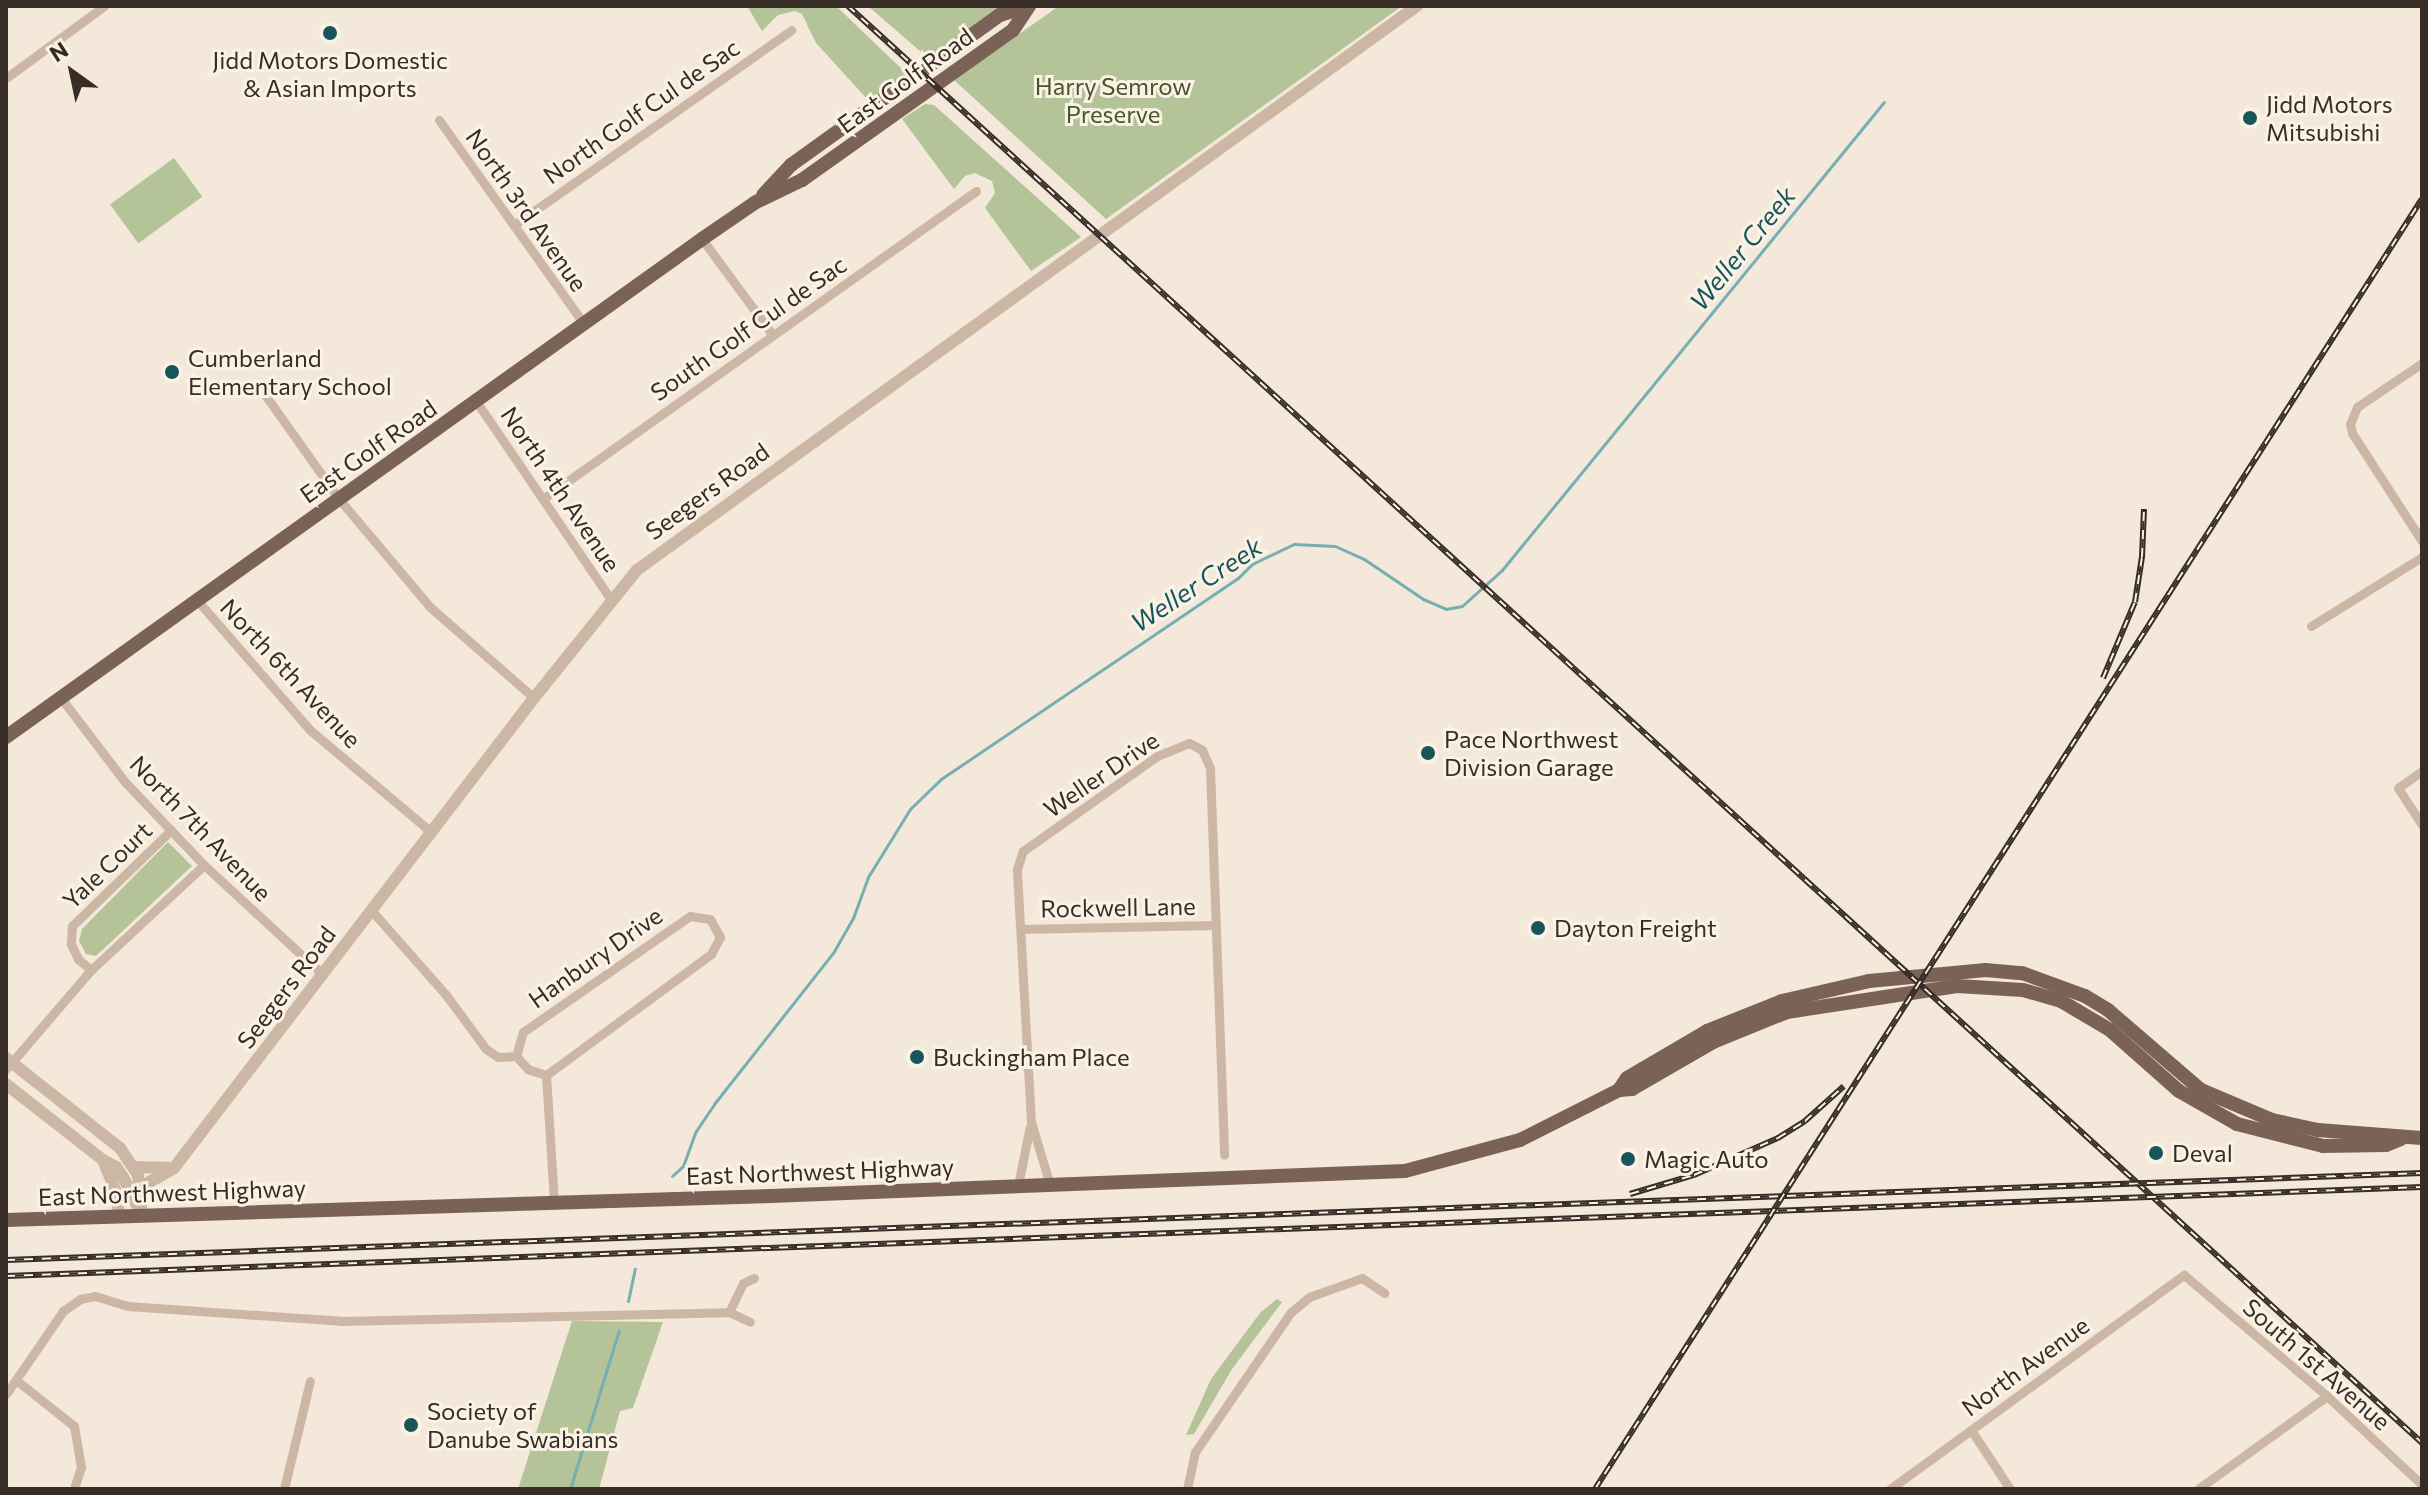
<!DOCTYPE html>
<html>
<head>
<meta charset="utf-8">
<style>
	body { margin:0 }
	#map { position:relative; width:2428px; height:1495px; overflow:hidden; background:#f3e8d9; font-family:Commissioner,sans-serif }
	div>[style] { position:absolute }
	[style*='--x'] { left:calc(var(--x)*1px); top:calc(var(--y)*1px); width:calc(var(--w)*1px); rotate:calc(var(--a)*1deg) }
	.green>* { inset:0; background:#b4c398; transform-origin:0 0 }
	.stream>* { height:3px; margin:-1.5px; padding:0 1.5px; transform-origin:1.5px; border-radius:1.5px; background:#76afb2 }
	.minor>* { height:9px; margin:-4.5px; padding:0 4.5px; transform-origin:4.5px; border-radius:4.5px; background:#ccb7a4 }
	.tertiary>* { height:12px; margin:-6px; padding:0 6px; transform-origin:6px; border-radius:6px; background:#ccb7a4 }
	.primary>* { height:14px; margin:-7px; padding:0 7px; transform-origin:7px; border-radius:7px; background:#7a6356 }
	.rail>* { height:6px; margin-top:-3px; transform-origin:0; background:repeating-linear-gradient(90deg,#fbf2e6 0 9px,#372c26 0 18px); box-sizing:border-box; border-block:2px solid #372c26 }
	.dots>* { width:22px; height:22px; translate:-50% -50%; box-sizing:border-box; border:4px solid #fbf2e6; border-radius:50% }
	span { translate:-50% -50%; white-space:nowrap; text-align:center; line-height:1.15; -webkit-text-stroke:6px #fbf2e6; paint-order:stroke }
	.poi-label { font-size:24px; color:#372c26 }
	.left { translate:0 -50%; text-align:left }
	.street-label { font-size:24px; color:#372c26 }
	.park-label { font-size:24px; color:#455728 }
	.water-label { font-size:26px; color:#19565c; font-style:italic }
	.frame { position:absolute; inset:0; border:8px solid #372c26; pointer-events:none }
	.north { position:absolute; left:32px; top:32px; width:80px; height:80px; -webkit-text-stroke:6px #fbf2e6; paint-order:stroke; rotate:327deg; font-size:22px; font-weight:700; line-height:32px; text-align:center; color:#372c26 }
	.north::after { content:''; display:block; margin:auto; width:28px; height:36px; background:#372c26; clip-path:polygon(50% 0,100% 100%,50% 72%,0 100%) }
</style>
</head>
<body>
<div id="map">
	<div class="green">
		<i style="clip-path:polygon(747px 6px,836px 6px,907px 74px,869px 101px,816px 43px,802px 14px,795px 11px,778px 15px,762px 31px)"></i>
		<i style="clip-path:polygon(868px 6px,1002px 6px,928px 58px)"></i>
		<i style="clip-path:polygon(1059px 6px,1402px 6px,1106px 219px,954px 80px)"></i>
		<i style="clip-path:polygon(925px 104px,934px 105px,1081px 237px,1031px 271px,985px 208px,995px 193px,992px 181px,975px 173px,965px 176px,954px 189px,902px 119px)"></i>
		<i style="left:174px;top:158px;width:48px;height:79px;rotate:54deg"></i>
		<i style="clip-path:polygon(168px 842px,192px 866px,96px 956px,86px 954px,79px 941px,82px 929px)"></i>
		<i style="clip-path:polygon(1277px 1299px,1282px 1302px,1232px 1369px,1194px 1434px,1186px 1435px,1211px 1379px,1260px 1313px)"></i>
		<i style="clip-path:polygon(572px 1321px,663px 1322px,633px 1408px,620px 1411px,599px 1489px,518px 1489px)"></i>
	</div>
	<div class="stream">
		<i style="--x:672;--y:1176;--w:15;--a:-42"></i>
		<i style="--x:683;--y:1166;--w:37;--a:-70"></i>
		<i style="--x:696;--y:1131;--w:32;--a:-56"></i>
		<i style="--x:714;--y:1104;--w:192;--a:-51.8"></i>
		<i style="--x:833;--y:953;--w:40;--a:-60.3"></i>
		<i style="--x:853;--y:918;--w:44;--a:-69.9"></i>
		<i style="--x:868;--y:877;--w:80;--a:-58.3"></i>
		<i style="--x:910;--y:809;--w:43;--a:-44.1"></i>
		<i style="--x:941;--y:779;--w:359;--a:-34.1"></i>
		<i style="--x:1238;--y:578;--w:20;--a:-45"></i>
		<i style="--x:1252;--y:564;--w:47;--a:-25.5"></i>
		<i style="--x:1294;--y:544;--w:41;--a:2.8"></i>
		<i style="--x:1335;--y:546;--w:32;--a:24"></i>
		<i style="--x:1364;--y:559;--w:71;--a:34.1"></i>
		<i style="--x:1423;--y:599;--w:25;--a:23"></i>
		<i style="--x:1446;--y:609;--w:16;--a:-11"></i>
		<i style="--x:1462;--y:606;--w:54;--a:-42"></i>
		<i style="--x:1502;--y:570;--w:604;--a:-50.78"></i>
		<i style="--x:628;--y:1301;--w:33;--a:-78"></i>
		<i style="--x:570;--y:1489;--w:166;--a:-72.9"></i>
	</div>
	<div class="minor">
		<i style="--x:6;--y:78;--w:122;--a:-36.3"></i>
		<i style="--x:439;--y:120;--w:249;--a:54.6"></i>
		<i style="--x:514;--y:225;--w:339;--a:-35.1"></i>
		<i style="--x:702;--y:239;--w:118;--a:53.6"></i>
		<i style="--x:2422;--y:363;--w:78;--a:145.9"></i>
		<i style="--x:2357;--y:407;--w:18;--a:112"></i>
		<i style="--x:2350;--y:424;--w:9;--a:77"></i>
		<i style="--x:2352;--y:433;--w:129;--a:57.1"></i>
		<i style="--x:258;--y:385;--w:140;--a:54.6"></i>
		<i style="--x:339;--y:499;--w:141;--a:49.9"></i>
		<i style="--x:430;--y:607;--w:138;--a:41.2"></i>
		<i style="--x:476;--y:401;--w:240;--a:55.8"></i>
		<i style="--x:544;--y:498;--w:530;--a:-35.4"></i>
		<i style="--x:197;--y:600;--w:172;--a:49"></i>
		<i style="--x:310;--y:730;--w:158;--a:40.1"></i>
		<i style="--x:2311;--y:626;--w:131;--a:-31.9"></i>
		<i style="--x:61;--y:698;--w:106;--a:52.7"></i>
		<i style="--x:125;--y:782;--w:115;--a:46.4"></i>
		<i style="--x:204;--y:865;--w:162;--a:42.7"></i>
		<i style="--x:2422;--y:771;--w:29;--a:145"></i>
		<i style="--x:2398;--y:788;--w:44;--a:57"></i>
		<i style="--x:372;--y:911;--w:112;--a:48.6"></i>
		<i style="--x:446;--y:995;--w:67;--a:53.5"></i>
		<i style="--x:486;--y:1049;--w:14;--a:34"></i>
		<i style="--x:498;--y:1057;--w:18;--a:-3"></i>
		<i style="--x:690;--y:916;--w:20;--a:9"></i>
		<i style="--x:710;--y:919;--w:21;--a:61"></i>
		<i style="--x:720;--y:937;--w:19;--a:118"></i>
		<i style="--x:711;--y:954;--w:205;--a:143.7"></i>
		<i style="--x:546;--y:1075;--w:19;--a:-162"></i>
		<i style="--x:528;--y:1069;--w:18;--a:-133"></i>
		<i style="--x:516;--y:1056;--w:25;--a:-74"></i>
		<i style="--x:523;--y:1032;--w:203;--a:-34.8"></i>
		<i style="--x:1021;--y:929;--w:195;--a:-1.2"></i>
		<i style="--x:91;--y:970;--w:17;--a:-140"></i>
		<i style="--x:78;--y:959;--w:17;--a:-115"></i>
		<i style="--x:71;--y:944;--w:18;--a:-87"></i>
		<i style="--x:72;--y:926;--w:138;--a:-44.1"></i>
		<i style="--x:6;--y:1069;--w:130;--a:-49.4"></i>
		<i style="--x:91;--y:970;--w:154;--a:-42.9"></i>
		<i style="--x:546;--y:1075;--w:126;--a:86.4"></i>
		<i style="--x:1018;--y:1185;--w:60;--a:-78.5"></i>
		<i style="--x:1050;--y:1185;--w:66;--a:-106.8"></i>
		<i style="--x:1031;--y:1122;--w:253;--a:-93.2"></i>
		<i style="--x:1017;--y:869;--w:19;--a:-72"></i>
		<i style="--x:1023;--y:851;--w:164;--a:-35.3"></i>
		<i style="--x:1157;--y:756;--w:35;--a:-22"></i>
		<i style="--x:1189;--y:743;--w:15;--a:28"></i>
		<i style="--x:1202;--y:750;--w:20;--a:66"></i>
		<i style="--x:1210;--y:768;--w:387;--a:87.9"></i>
		<i style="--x:729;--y:1312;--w:32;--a:-64"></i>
		<i style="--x:743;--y:1283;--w:12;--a:-24"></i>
		<i style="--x:16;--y:1380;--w:74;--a:38.4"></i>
		<i style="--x:74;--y:1426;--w:42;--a:80.3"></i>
		<i style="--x:81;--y:1467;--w:23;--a:108"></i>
		<i style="--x:6;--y:1394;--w:101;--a:-55.5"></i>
		<i style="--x:63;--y:1311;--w:21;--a:-35"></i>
		<i style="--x:80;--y:1299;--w:15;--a:-11"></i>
		<i style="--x:95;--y:1296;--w:34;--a:17"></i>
		<i style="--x:128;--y:1306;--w:213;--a:4"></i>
		<i style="--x:340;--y:1321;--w:389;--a:-1.3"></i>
		<i style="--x:729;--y:1312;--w:23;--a:25"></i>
		<i style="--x:1971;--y:1430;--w:71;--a:56.5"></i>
		<i style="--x:284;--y:1489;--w:111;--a:-76.5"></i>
		<i style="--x:1187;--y:1489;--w:38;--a:-78"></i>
		<i style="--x:1195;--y:1452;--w:168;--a:-55.6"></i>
		<i style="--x:1290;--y:1313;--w:25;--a:-40"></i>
		<i style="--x:1309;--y:1297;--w:56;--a:-19.7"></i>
		<i style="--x:1362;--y:1278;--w:27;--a:34"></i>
		<i style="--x:1890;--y:1489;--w:364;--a:-36.1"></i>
		<i style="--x:2184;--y:1275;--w:187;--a:40.2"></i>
		<i style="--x:2327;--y:1396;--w:130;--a:43.1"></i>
		<i style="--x:2198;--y:1489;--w:159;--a:-35.8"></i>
	</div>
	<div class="tertiary">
		<i style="--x:6;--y:1058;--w:145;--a:38.3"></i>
		<i style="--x:120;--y:1148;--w:32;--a:56"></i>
		<i style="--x:138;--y:1175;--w:40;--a:84.3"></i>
		<i style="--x:6;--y:1084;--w:123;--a:38.1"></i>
		<i style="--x:103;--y:1160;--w:38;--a:68"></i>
		<i style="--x:117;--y:1195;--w:21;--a:85"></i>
		<i style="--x:103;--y:1160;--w:15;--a:28"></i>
		<i style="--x:116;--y:1167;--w:12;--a:55"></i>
		<i style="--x:123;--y:1177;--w:39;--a:64"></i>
		<i style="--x:133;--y:1167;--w:41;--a:1.4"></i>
		<i style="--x:139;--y:1188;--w:40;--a:-29.7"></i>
		<i style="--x:174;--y:1168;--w:592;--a:-52.55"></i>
		<i style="--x:534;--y:698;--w:164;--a:-51.2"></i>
		<i style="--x:637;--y:570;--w:963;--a:-35.87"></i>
	</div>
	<div class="primary">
		<i style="--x:763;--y:195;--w:41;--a:-47"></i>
		<i style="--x:791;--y:165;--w:257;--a:-35.7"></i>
		<i style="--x:1000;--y:15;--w:29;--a:-18"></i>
		<i style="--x:6;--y:737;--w:856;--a:-35.58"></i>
		<i style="--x:702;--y:239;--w:65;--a:-34.4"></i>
		<i style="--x:756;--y:202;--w:51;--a:-25.6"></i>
		<i style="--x:802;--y:180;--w:259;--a:-35.4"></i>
		<i style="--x:1013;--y:30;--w:29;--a:-56"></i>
		<i style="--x:1619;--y:1090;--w:14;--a:-56"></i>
		<i style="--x:1627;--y:1078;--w:93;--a:-30.4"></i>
		<i style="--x:1707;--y:1031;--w:81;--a:-21.8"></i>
		<i style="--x:1782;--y:1001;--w:89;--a:-12.9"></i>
		<i style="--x:1869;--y:981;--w:117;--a:-5.4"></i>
		<i style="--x:1985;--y:970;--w:37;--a:5"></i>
		<i style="--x:2022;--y:973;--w:67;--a:20.1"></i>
		<i style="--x:2085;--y:996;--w:27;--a:31"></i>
		<i style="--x:2108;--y:1010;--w:123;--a:40.7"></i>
		<i style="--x:2201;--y:1090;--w:77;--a:22.9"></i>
		<i style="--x:2272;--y:1120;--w:47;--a:12.3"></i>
		<i style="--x:2318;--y:1130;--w:104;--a:4.4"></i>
		<i style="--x:6;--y:1220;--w:765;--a:-1.8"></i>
		<i style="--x:771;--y:1196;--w:634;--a:-2.26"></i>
		<i style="--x:1405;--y:1171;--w:119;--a:-15.1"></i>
		<i style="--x:1520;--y:1140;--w:111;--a:-26.8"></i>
		<i style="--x:1619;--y:1090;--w:13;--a:-4"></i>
		<i style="--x:1632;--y:1089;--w:94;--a:-30.1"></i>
		<i style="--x:1713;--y:1042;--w:80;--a:-22.1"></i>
		<i style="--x:1787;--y:1012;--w:172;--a:-8.7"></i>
		<i style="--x:1957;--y:986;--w:66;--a:3.5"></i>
		<i style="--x:2023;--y:990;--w:40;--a:16"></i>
		<i style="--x:2061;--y:1001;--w:57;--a:30.6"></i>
		<i style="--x:2110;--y:1030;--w:92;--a:41.5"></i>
		<i style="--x:2179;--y:1091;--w:67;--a:29.6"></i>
		<i style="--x:2237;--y:1124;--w:89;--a:14.3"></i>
		<i style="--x:2323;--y:1146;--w:63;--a:-0.9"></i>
		<i style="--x:2386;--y:1145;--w:16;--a:-22"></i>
	</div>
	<div class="rail">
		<i style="--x:848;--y:6;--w:2131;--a:42.39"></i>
		<i style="--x:2103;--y:678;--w:82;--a:-67.2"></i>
		<i style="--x:2135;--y:602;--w:46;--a:-81.2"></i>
		<i style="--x:2142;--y:557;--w:48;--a:-87.6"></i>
		<i style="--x:1630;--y:1194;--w:67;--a:-16.5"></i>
		<i style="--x:1694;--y:1175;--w:92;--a:-23.8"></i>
		<i style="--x:1778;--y:1138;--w:32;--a:-32"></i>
		<i style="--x:1805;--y:1121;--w:52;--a:-41.9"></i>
		<i style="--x:6;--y:1260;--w:2418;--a:-2.06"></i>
		<i style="--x:6;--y:1276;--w:2418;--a:-2.11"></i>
		<i style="--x:1595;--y:1489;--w:1532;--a:-57.34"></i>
	</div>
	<div class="dots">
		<i style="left:330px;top:33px;background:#19565c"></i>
		<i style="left:2250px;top:118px;background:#19565c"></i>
		<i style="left:172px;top:372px;background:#19565c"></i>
		<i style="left:1428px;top:753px;background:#19565c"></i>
		<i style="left:1538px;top:928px;background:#19565c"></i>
		<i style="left:917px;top:1057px;background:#19565c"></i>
		<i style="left:2156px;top:1153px;background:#19565c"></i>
		<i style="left:1628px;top:1159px;background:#19565c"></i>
		<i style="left:411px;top:1425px;background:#19565c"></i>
	</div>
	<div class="poi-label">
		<span style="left:330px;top:74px">Jidd Motors Domestic<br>&amp; Asian Imports</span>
		<span class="left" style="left:2266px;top:118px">Jidd Motors<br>Mitsubishi</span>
		<span class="left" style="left:188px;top:372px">Cumberland<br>Elementary School</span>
		<span class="left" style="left:1444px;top:753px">Pace Northwest<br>Division Garage</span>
		<span class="left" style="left:1554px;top:928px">Dayton Freight</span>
		<span class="left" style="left:933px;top:1057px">Buckingham Place</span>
		<span class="left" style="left:2172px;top:1153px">Deval</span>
		<span class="left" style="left:1644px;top:1159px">Magic Auto</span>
		<span class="left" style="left:427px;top:1425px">Society of<br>Danube Swabians</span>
	</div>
	<div class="street-label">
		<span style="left:905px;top:80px;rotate:-36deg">East Golf Road</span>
		<span style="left:641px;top:111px;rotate:-35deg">North Golf Cul de Sac</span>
		<span style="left:527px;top:210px;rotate:55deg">North 3rd Avenue</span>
		<span style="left:748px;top:328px;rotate:-35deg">South Golf Cul de Sac</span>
		<span style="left:368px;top:451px;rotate:-35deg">East Golf Road</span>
		<span style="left:561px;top:489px;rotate:56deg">North 4th Avenue</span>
		<span style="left:707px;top:491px;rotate:-36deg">Seegers Road</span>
		<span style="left:291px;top:673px;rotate:47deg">North 6th Avenue</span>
		<span style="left:1101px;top:774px;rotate:-34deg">Weller Drive</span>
		<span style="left:201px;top:828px;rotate:46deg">North 7th Avenue</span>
		<span style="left:107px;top:865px;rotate:-44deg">Yale Court</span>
		<span style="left:1118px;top:907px;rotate:-1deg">Rockwell Lane</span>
		<span style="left:595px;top:957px;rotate:-35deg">Hanbury Drive</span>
		<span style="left:286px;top:987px;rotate:-53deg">Seegers Road</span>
		<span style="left:820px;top:1171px;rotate:-2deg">East Northwest Highway</span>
		<span style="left:172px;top:1192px;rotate:-2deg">East Northwest Highway</span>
		<span style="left:2317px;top:1364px;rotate:41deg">South 1st Avenue</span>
		<span style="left:2025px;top:1366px;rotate:-36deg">North Avenue</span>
	</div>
	<div class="park-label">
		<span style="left:1113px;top:100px">Harry Semrow<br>Preserve</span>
	</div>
	<div class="water-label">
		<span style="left:1742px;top:248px;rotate:-51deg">Weller Creek</span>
		<span style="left:1196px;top:584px;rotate:-33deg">Weller Creek</span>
	</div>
	<div class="frame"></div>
	<div class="north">N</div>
</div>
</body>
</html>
